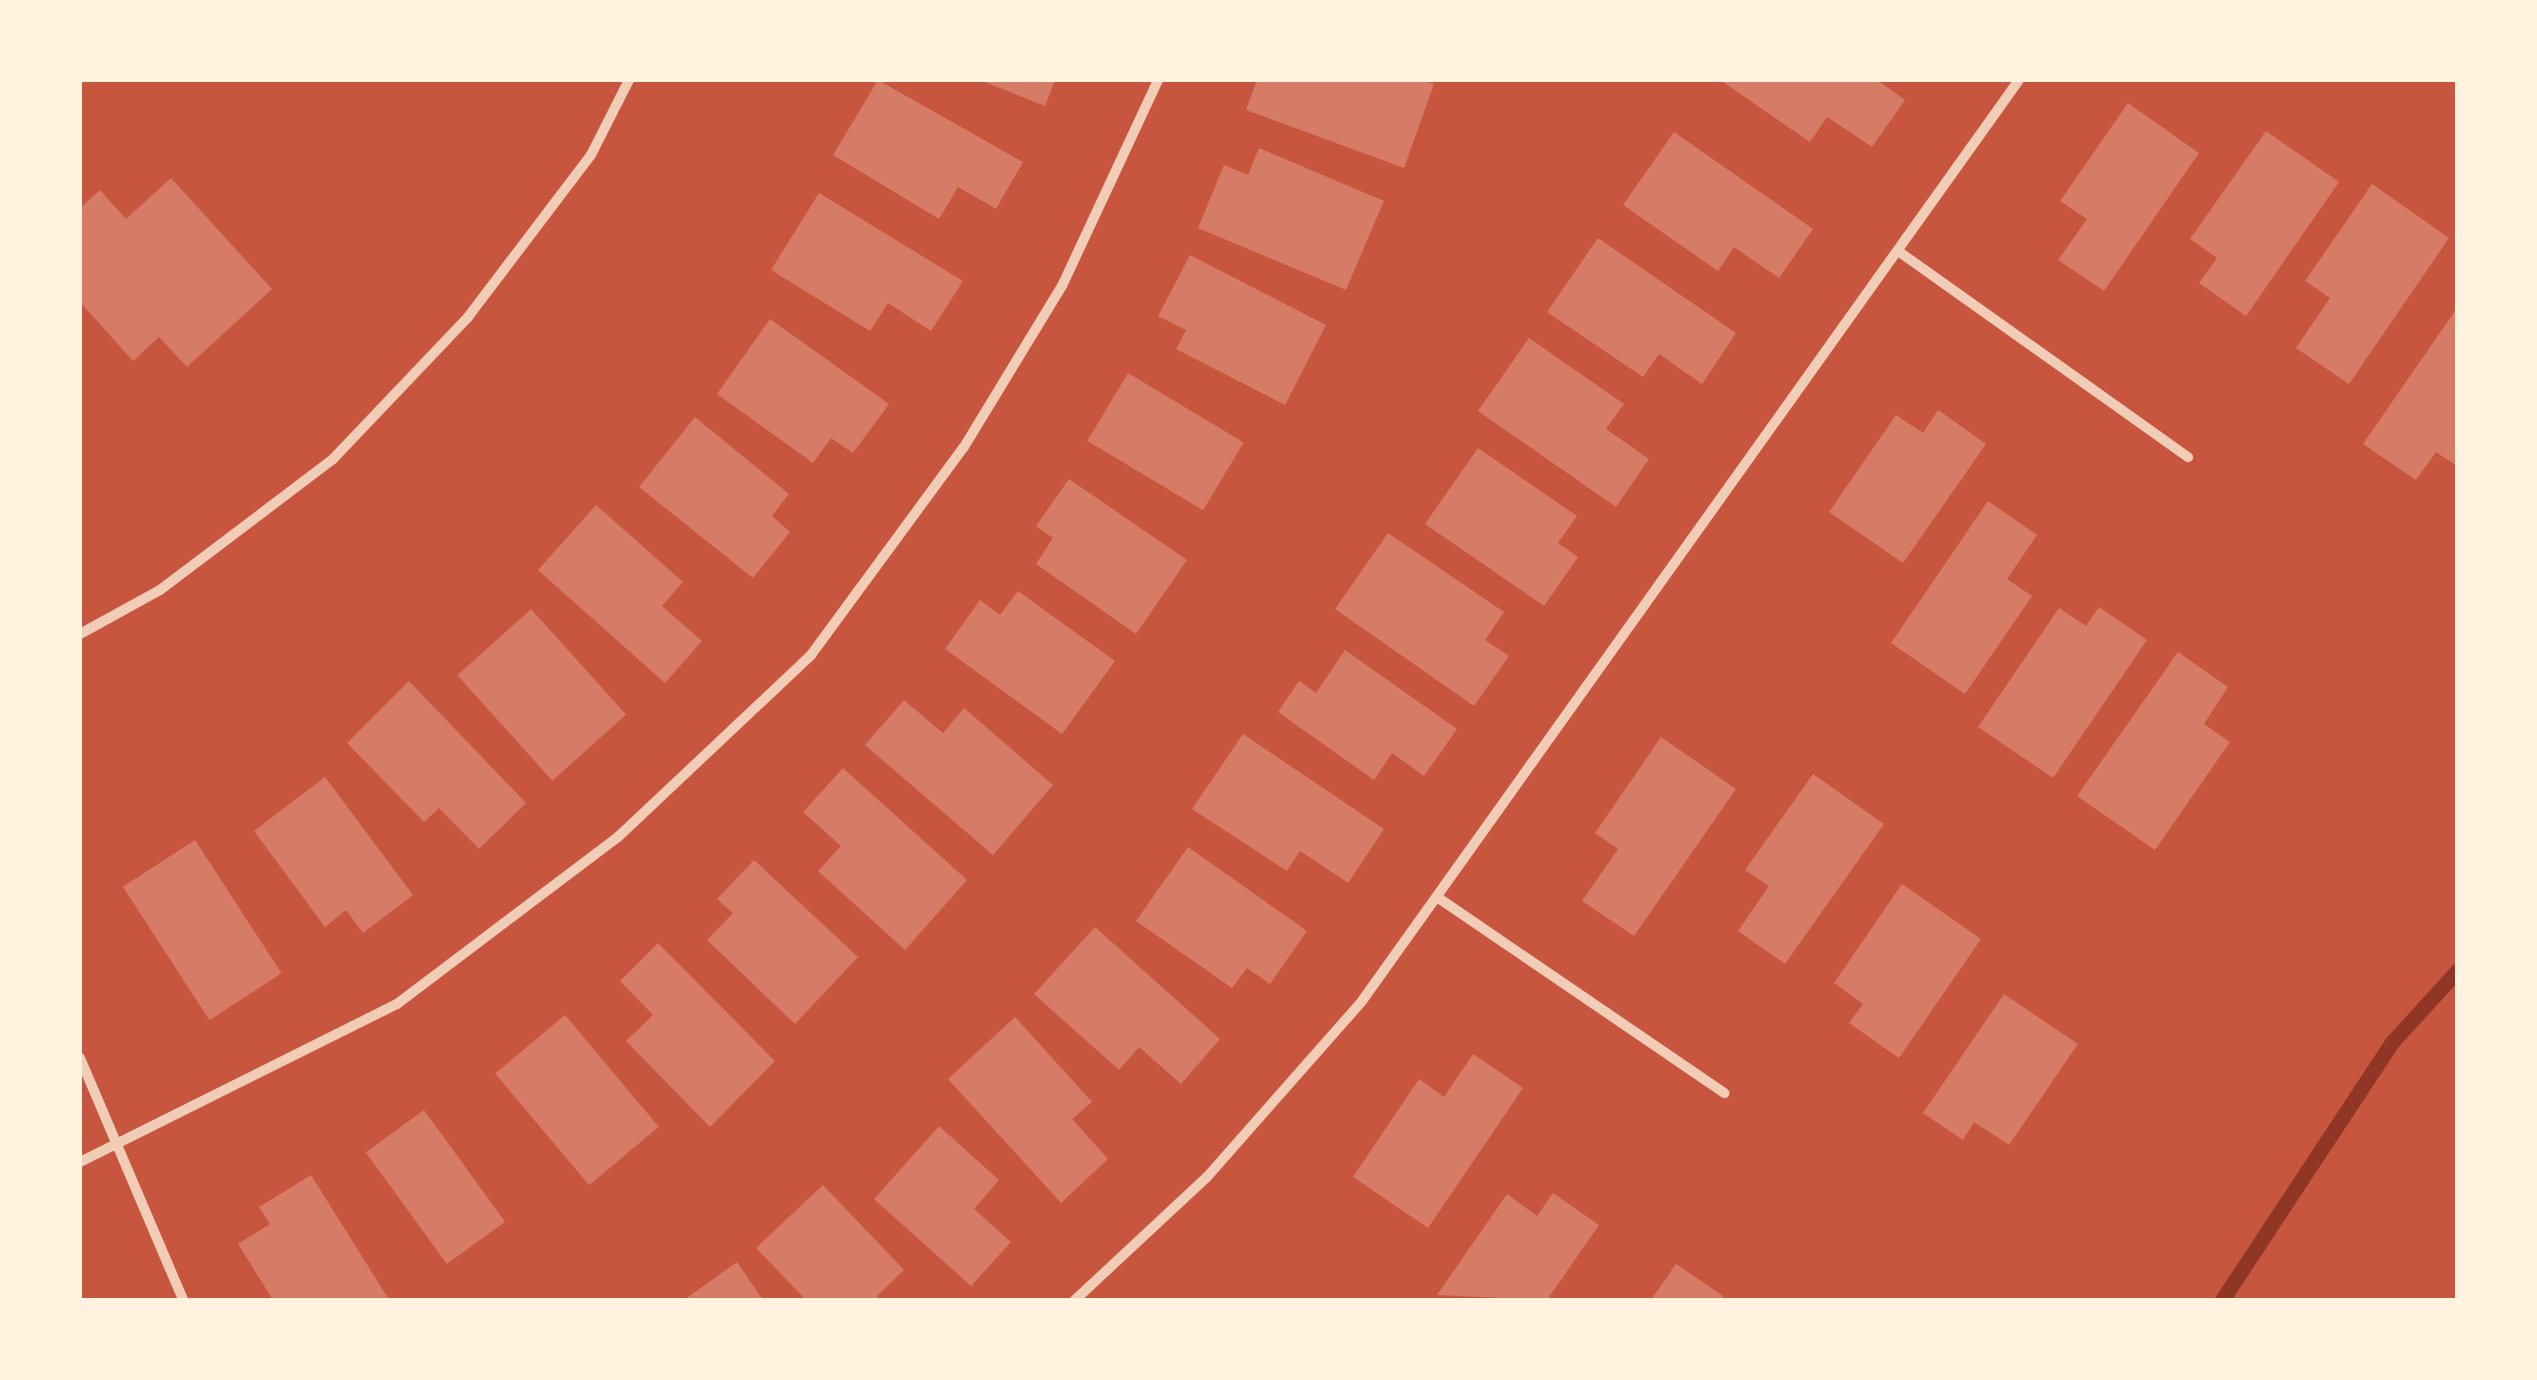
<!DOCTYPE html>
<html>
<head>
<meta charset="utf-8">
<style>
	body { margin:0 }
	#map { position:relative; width:2537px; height:1380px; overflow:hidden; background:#c8553d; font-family:Signika,sans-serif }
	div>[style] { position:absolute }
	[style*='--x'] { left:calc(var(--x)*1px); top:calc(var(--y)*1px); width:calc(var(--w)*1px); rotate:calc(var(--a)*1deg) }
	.stream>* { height:15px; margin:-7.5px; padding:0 7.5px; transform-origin:7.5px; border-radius:7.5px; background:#8f3625 }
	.building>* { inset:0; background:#d67c66; transform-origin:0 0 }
	.minor>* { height:10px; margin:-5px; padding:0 5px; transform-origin:5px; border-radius:5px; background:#f1ccb7 }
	span { translate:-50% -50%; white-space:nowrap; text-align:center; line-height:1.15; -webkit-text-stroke:10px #fff3e0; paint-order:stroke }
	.frame { position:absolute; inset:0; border:82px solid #fff3e0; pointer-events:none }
</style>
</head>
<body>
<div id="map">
	<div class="stream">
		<i style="--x:2222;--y:1300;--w:310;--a:-56.6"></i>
		<i style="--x:2393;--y:1041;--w:95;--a:-47.6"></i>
	</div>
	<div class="building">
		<i style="clip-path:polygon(878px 80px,1023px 162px,996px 209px,958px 187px,939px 219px,833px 155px)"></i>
		<i style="clip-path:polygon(980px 80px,1055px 80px,1045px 106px)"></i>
		<i style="clip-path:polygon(1257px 80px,1422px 80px,1434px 84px,1404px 168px,1246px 110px)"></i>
		<i style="clip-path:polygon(1720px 80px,1877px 80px,1905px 100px,1872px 147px,1827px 117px,1810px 142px)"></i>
		<i style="clip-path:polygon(2128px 103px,2199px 153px,2104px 291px,2058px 260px,2087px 219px,2060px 201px)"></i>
		<i style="clip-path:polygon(2266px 131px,2339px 182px,2246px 316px,2199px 283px,2217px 258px,2190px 239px)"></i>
		<i style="clip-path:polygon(1674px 132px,1813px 229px,1779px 278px,1734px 247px,1718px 271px,1623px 205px)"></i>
		<i style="clip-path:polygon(1259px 148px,1384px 201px,1346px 290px,1198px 228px,1224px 165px,1248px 175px)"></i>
		<i style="clip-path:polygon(171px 178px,272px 289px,187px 367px,159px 337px,133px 361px,80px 302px,80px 208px,100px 190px,126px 219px)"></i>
		<i style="clip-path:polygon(2372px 184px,2449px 238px,2349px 384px,2296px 348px,2330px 298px,2305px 281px)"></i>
		<i style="clip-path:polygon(819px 193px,963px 281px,931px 331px,888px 303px,870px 331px,771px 270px)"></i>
		<i style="clip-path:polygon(1598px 238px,1736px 333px,1702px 384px,1659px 354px,1643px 377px,1547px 312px)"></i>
		<i style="clip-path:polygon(1190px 255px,1326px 325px,1285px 405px,1176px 349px,1186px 330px,1158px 316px)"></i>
		<i style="clip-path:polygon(2457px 308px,2457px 466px,2436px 452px,2416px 480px,2363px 444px)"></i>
		<i style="clip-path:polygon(770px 319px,889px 404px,853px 453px,831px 438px,813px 463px,717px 394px)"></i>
		<i style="clip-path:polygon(1529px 338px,1624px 404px,1606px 429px,1649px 459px,1616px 507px,1478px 411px)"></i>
		<i style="left:1128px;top:373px;width:135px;height:79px;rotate:31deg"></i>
		<i style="clip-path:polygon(1938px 410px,1986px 444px,1903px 563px,1829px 512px,1896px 415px,1923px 433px)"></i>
		<i style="clip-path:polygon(695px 417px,789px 494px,772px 516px,790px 532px,753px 578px,639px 487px)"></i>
		<i style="clip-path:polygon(1478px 448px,1577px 516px,1558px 543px,1578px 557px,1544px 606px,1425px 524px)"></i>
		<i style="clip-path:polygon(1069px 479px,1187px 560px,1136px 634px,1036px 564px,1053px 538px,1036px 526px)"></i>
		<i style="clip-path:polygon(1988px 501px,2037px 535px,2007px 579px,2032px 596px,1965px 694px,1891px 643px)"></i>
		<i style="clip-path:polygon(596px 505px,683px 582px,662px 606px,702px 641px,665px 683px,538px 570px)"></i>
		<i style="clip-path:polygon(1388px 533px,1504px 612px,1485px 640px,1509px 656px,1474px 706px,1335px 609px)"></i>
		<i style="clip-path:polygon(1018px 591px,1115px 661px,1062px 734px,945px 649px,980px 600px,1000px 615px)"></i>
		<i style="clip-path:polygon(2099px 607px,2147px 640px,2053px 778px,1978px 727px,2059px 608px,2086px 626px)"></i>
		<i style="left:531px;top:609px;width:142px;height:99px;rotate:48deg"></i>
		<i style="clip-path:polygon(1345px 650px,1457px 729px,1424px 776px,1392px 753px,1374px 780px,1278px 712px,1299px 681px,1316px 693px)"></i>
		<i style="clip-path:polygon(2178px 652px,2228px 687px,2204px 724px,2230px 742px,2155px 850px,2077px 796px)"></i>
		<i style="clip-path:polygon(409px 681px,526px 803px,479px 849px,439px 808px,424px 822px,347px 743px)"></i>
		<i style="clip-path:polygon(904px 700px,943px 733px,964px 708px,1053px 785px,993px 855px,865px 745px)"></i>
		<i style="clip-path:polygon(1243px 734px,1384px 829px,1348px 883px,1300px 851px,1287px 871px,1192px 809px)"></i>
		<i style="clip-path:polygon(1661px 737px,1736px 789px,1634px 936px,1582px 901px,1618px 849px,1595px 833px)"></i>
		<i style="clip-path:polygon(843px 768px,967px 880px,905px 950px,818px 871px,841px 846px,803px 812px)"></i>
		<i style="clip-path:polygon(1813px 774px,1884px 824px,1785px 964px,1738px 931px,1769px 886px,1745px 870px)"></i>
		<i style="clip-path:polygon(325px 777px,413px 895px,363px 933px,346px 910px,325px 927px,254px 831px)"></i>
		<i style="left:195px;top:840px;width:159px;height:86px;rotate:57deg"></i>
		<i style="clip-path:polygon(1188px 847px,1307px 931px,1270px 984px,1247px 968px,1232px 988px,1136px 921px)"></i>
		<i style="clip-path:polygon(754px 860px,858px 957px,795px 1024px,707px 940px,733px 913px,717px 899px)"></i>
		<i style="clip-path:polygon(1902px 884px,1981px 939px,1899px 1058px,1849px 1023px,1863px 1004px,1834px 983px)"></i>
		<i style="clip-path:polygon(1095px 927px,1220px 1039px,1181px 1084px,1139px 1047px,1119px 1070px,1034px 994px)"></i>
		<i style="clip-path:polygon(658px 943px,775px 1061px,710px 1127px,626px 1041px,653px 1015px,620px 981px)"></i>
		<i style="clip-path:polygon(2004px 994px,2078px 1044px,2009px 1145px,1974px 1122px,1963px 1140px,1923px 1113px)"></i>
		<i style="left:565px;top:1015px;width:146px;height:91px;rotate:50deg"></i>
		<i style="clip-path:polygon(1015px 1017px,1092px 1102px,1072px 1119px,1108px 1159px,1061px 1203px,948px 1079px)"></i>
		<i style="clip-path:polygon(1473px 1054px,1523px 1088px,1428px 1228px,1353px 1177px,1419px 1079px,1444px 1097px)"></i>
		<i style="left:424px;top:1110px;width:138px;height:72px;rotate:54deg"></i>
		<i style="clip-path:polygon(939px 1126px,999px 1180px,974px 1209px,1011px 1242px,971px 1286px,874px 1199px)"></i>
		<i style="clip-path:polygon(311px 1175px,388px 1298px,384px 1300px,273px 1300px,238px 1244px,270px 1224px,259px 1207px)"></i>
		<i style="clip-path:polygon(823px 1185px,904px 1270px,877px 1296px,880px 1300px,806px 1300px,756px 1248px)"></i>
		<i style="clip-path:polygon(1553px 1193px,1599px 1225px,1547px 1300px,1437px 1295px,1507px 1194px,1537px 1216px)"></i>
		<i style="clip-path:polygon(737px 1262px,763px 1300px,684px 1300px)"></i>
		<i style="clip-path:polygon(1676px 1264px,1723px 1296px,1721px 1300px,1651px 1300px)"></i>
	</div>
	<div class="minor">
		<i style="--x:1898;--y:251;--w:356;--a:35.4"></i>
		<i style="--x:80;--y:634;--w:91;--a:-28.8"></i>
		<i style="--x:160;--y:590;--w:217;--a:-37.1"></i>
		<i style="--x:333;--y:459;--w:196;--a:-46.4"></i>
		<i style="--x:468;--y:317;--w:203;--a:-52.8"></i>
		<i style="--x:591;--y:155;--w:84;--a:-63.1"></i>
		<i style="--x:1437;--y:897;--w:348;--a:34.3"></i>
		<i style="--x:80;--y:1058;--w:263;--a:66.9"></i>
		<i style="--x:80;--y:1162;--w:354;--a:-26.5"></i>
		<i style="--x:397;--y:1004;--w:277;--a:-37.1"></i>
		<i style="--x:618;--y:837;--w:265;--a:-43.3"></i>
		<i style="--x:811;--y:655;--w:258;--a:-53.7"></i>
		<i style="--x:964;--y:447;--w:188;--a:-58.7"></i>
		<i style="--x:1062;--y:286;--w:227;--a:-65"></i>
		<i style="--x:1075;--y:1300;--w:180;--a:-43"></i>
		<i style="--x:1207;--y:1177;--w:235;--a:-48.6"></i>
		<i style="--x:1362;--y:1001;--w:1131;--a:-54.5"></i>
	</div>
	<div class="frame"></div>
</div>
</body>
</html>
